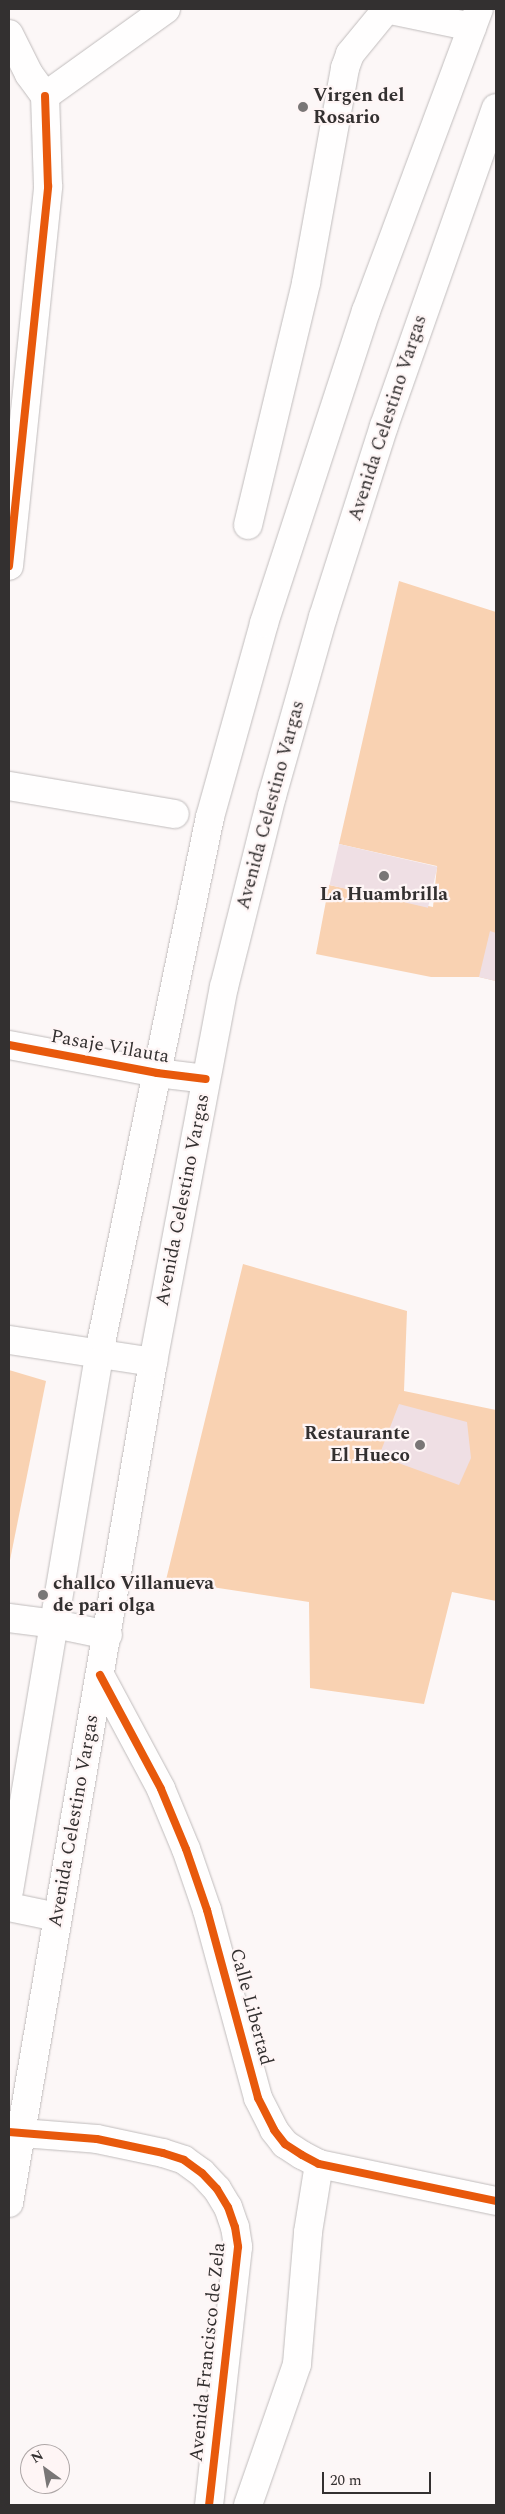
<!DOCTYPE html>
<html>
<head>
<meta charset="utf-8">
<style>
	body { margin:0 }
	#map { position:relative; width:505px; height:2514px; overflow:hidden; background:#fcf7f7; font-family:Spectral,serif }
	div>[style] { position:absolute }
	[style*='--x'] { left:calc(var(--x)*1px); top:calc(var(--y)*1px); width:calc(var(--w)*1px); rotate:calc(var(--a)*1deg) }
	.green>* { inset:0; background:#f9d2b2 }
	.building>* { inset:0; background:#efdfe4; transform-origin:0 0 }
	.roads { filter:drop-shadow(0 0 1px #c0bcbc) drop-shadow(0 0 1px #c0bcbc) }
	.minor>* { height:28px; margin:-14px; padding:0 14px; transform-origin:14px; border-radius:14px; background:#fffefe }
	.highway>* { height:28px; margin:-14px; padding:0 14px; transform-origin:14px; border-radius:14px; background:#fffefe }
	.cycleway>* { height:8px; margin:-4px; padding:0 4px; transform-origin:4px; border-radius:4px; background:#e8590c }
	.dots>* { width:14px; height:14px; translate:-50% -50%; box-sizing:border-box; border:2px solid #fef5f5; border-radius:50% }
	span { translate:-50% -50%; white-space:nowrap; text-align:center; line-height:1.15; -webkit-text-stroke:4.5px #fef5f5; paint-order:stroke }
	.poi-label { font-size:19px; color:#333030; font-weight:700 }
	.left { translate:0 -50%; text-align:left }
	.right { translate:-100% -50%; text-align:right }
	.street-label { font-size:19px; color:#333030 }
	.frame { position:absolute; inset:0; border:10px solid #333030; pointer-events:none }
	.north { position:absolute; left:20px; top:2444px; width:50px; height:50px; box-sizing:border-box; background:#fef5f5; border:1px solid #ada6a6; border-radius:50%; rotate:328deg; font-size:14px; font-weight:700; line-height:20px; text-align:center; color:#333030 }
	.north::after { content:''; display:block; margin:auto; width:18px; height:22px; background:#797676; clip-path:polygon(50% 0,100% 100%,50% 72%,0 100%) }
	.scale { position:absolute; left:322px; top:2472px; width:109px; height:22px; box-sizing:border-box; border:2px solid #333030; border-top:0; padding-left:6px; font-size:15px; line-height:18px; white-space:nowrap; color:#333030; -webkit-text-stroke:4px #fef5f5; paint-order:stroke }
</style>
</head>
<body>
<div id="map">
	<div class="green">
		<i style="clip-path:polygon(399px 581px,496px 612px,496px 981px,479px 977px,431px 977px,316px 954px,329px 885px,433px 907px,437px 866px,339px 844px)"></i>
		<i style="clip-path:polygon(243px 1264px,407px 1311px,404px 1391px,496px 1410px,496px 1601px,452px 1592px,424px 1704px,310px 1688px,309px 1602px,166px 1580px)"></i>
		<i style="clip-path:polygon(9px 1370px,46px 1381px,9px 1565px)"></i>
	</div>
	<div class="building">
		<i style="left:339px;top:844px;width:101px;height:42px;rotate:13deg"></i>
		<i style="clip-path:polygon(490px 931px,496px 933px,496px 981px,479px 977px)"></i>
		<i style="clip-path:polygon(399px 1404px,467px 1422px,471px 1458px,459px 1485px,379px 1456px)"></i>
	</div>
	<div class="roads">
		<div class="minor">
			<i style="--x:385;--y:9;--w:89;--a:11.7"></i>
			<i style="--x:9;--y:34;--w:45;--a:63.4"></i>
			<i style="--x:29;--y:74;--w:27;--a:54"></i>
			<i style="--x:45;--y:96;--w:149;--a:-35.7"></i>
			<i style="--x:248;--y:525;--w:249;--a:-76.5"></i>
			<i style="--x:306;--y:283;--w:219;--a:-79.7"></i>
			<i style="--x:345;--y:68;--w:15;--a:-70"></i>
			<i style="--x:350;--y:54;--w:58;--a:-50.6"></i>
			<i style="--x:9;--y:566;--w:382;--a:-84.1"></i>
			<i style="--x:48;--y:186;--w:90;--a:-91.9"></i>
			<i style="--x:9;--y:786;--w:168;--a:9.6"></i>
			<i style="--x:9;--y:1045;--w:151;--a:10.7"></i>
			<i style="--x:157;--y:1073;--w:49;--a:7"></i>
			<i style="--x:9;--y:1340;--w:146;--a:8.7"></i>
			<i style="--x:9;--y:1618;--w:46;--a:7.4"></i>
			<i style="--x:55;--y:1624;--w:54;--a:11.7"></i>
			<i style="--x:100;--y:1675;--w:129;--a:61.8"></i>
			<i style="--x:161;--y:1789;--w:65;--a:67.4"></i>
			<i style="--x:186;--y:1849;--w:65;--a:71"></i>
			<i style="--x:207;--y:1910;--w:195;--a:74.8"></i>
			<i style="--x:258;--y:2098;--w:36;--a:63"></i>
			<i style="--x:274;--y:2130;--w:18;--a:52"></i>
			<i style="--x:285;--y:2144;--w:20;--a:33"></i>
			<i style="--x:302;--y:2155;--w:19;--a:28"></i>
			<i style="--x:319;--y:2164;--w:181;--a:11.8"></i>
			<i style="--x:9;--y:1907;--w:49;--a:11.8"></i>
			<i style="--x:9;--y:2132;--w:88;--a:4.5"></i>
			<i style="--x:97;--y:2139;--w:67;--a:12"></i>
			<i style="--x:163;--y:2153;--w:22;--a:18"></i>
			<i style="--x:184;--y:2160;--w:22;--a:36"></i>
			<i style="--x:202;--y:2173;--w:22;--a:47"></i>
			<i style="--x:217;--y:2189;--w:21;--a:59"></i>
			<i style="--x:228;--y:2207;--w:21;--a:71"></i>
			<i style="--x:235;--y:2227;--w:20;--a:81"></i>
			<i style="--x:238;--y:2247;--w:260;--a:96.4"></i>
			<i style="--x:248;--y:2505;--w:149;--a:-70.8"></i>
			<i style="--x:297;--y:2364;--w:132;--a:-85.2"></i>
			<i style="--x:308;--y:2232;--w:69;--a:-80.8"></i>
		</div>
		<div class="highway">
			<i style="--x:9;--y:1891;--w:561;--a:-80.45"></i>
			<i style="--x:102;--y:1338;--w:532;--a:-78.29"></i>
			<i style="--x:210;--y:817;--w:201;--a:-74.4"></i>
			<i style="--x:264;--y:623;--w:328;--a:-71.9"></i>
			<i style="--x:366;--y:311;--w:322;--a:-69.5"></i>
			<i style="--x:9;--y:2203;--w:853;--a:-80.28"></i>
			<i style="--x:153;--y:1362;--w:382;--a:-79.3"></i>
			<i style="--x:224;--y:987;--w:197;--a:-75.9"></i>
			<i style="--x:272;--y:796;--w:186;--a:-74.1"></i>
			<i style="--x:323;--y:617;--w:201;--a:-72.3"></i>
			<i style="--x:384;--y:426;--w:337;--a:-70.6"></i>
		</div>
	</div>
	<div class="cycleway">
		<i style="--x:9;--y:566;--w:382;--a:-84.1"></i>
		<i style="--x:48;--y:186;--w:90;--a:-91.9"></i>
		<i style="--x:9;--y:1045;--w:151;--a:10.7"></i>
		<i style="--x:157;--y:1073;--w:49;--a:7"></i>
		<i style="--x:100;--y:1675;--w:129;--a:61.8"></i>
		<i style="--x:161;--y:1789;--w:65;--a:67.4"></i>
		<i style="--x:186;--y:1849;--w:65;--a:71"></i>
		<i style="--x:207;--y:1910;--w:195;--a:74.8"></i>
		<i style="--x:258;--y:2098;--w:36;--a:63"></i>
		<i style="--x:274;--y:2130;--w:18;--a:52"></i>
		<i style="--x:285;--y:2144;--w:20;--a:33"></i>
		<i style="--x:302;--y:2155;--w:19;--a:28"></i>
		<i style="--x:319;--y:2164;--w:181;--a:11.8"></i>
		<i style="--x:9;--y:2132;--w:88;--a:4.5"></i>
		<i style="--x:97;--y:2139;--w:67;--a:12"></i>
		<i style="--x:163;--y:2153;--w:22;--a:18"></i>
		<i style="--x:184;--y:2160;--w:22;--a:36"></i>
		<i style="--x:202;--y:2173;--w:22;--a:47"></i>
		<i style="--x:217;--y:2189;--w:21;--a:59"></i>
		<i style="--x:228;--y:2207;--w:21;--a:71"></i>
		<i style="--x:235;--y:2227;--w:20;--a:81"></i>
		<i style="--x:238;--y:2247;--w:260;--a:96.4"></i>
	</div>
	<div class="dots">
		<i style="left:303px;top:107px;background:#797676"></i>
		<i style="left:384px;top:876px;background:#797676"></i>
		<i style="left:420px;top:1445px;background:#797676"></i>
		<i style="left:43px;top:1595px;background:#797676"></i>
	</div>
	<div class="poi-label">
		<span class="left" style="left:313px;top:107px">Virgen del<br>Rosario</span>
		<span style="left:384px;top:895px">La Huambrilla</span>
		<span class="right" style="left:410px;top:1445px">Restaurante<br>El Hueco</span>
		<span class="left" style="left:53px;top:1595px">challco Villanueva<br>de pari olga</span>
	</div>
	<div class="street-label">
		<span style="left:388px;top:418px;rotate:-72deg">Avenida Celestino Vargas</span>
		<span style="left:271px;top:805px;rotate:-75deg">Avenida Celestino Vargas</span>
		<span style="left:110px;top:1047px;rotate:10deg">Pasaje Vilauta</span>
		<span style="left:183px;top:1200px;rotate:-79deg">Avenida Celestino Vargas</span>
		<span style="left:74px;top:1821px;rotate:-80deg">Avenida Celestino Vargas</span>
		<span style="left:251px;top:2007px;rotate:75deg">Calle Libertad</span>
		<span style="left:208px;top:2352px;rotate:-84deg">Avenida Francisco de Zela</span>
	</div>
	<div class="frame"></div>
	<div class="north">N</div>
	<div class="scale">20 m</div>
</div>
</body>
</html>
